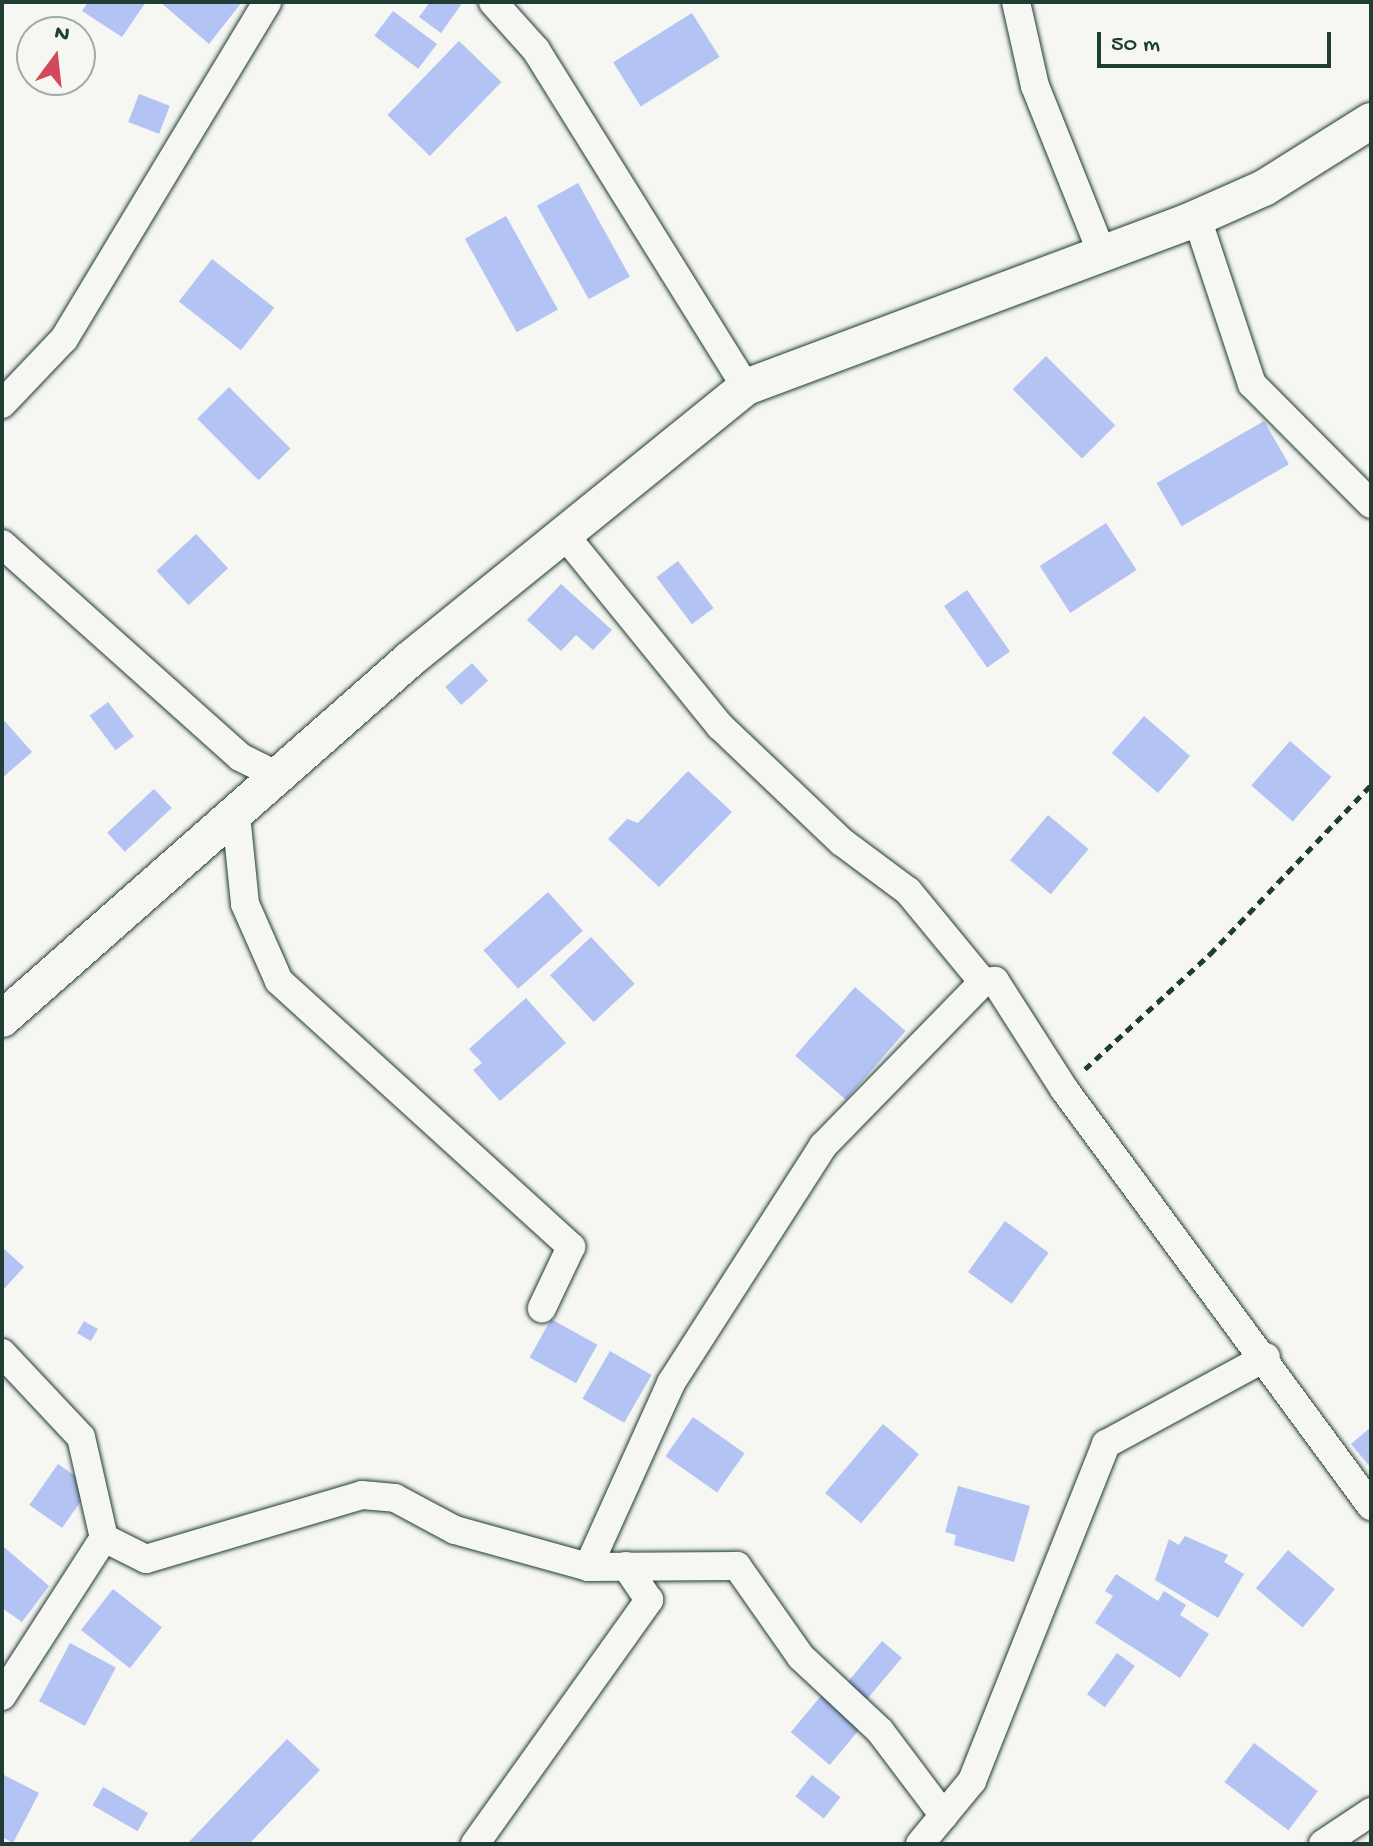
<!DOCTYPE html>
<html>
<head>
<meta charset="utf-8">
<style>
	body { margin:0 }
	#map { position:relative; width:1373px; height:1846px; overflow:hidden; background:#f6f6f2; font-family:"Gochi Hand",sans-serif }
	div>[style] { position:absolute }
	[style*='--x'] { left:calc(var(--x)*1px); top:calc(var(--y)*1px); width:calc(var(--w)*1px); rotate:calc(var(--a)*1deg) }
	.building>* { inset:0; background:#b3c3f3; transform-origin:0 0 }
	.path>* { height:5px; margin-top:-2.5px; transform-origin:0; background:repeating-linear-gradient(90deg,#1f3d34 0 8px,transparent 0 14px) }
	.roads { filter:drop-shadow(0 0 2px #1f3d34) drop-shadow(0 0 2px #1f3d34) }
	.minor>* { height:28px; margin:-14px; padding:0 14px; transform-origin:14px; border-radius:14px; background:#f6f6f2 }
	.tertiary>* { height:36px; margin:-18px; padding:0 18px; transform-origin:18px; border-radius:18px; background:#f6f6f2 }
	span { translate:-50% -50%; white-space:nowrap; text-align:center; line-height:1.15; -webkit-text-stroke:6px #f6f6f2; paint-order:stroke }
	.frame { position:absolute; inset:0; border:4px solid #1f3d34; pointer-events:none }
	.north { position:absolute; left:16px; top:16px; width:80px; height:80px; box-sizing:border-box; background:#f6f6f2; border:2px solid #a0aca6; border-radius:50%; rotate:15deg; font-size:22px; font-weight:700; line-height:32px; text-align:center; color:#1f3d34 }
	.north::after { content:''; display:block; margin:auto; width:28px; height:36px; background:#d1495b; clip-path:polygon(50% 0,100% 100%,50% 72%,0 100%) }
	.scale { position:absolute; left:1097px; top:32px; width:234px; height:36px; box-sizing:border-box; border:4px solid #1f3d34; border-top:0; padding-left:10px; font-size:24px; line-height:28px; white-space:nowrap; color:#1f3d34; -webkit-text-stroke:6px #f6f6f2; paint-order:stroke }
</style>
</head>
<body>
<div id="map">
	<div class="building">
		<i style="clip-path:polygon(88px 2px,146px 2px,122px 37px,82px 11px)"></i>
		<i style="clip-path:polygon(160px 2px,242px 2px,209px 44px)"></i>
		<i style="clip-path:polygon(430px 2px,463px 2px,441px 33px,419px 17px)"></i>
		<i style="left:393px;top:11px;width:55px;height:31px;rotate:37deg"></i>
		<i style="left:692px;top:13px;width:52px;height:93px;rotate:58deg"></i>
		<i style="left:459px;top:41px;width:59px;height:103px;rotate:44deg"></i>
		<i style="left:139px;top:94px;width:33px;height:30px;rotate:21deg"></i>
		<i style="left:578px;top:183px;width:107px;height:47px;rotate:61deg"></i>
		<i style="left:506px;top:216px;width:107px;height:47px;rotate:61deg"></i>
		<i style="left:212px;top:259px;width:79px;height:54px;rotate:38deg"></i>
		<i style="left:1046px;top:356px;width:98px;height:47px;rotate:45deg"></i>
		<i style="left:229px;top:387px;width:87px;height:45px;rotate:45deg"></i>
		<i style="left:1264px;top:421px;width:50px;height:124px;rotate:60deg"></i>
		<i style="left:1106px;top:523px;width:56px;height:79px;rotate:57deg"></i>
		<i style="left:196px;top:534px;width:47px;height:54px;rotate:47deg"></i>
		<i style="left:678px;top:561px;width:59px;height:27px;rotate:53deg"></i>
		<i style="clip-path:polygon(561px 584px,612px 630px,593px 650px,576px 635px,561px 651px,527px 620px)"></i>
		<i style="left:967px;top:590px;width:75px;height:28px;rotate:55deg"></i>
		<i style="left:472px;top:663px;width:24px;height:36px;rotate:48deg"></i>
		<i style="left:108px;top:702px;width:43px;height:23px;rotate:53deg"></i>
		<i style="left:1144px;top:716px;width:61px;height:49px;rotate:41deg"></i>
		<i style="clip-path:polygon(2px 718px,32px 752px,2px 778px)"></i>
		<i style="left:1290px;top:741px;width:55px;height:59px;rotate:41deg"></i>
		<i style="clip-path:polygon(688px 771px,732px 812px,659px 887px,608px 839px,627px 819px,638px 823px)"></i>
		<i style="left:154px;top:789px;width:26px;height:64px;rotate:47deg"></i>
		<i style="left:1048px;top:815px;width:53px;height:59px;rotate:40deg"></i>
		<i style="left:548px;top:892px;width:52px;height:87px;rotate:48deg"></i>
		<i style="left:591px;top:937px;width:64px;height:56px;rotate:47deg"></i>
		<i style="left:855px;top:987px;width:67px;height:91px;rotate:41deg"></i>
		<i style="clip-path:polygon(526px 998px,566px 1043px,500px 1101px,473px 1070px,482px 1063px,469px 1049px)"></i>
		<i style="left:1005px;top:1221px;width:54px;height:63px;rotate:36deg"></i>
		<i style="clip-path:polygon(2px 1247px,24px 1267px,2px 1291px)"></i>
		<i style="left:551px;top:1319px;width:53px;height:44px;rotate:29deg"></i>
		<i style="left:84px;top:1321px;width:16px;height:14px;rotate:30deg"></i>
		<i style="left:610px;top:1351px;width:48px;height:55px;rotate:30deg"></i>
		<i style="left:693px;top:1417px;width:63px;height:48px;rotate:35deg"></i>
		<i style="left:883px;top:1424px;width:47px;height:90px;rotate:40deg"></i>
		<i style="clip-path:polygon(1371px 1427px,1371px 1468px,1351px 1444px)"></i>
		<i style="left:58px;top:1464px;width:40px;height:50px;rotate:35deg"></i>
		<i style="clip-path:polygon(958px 1486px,1030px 1506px,1014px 1562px,954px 1545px,956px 1535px,945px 1532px)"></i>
		<i style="clip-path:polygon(1185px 1536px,1228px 1555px,1224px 1562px,1244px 1574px,1218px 1618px,1155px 1580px,1169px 1539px,1179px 1545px)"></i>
		<i style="clip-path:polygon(4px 1547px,49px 1586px,22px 1622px,2px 1608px)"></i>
		<i style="left:1288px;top:1550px;width:61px;height:50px;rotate:40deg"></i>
		<i style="clip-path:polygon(1116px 1574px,1158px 1601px,1164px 1591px,1186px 1605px,1180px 1615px,1209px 1634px,1180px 1678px,1095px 1623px,1113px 1596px,1105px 1591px)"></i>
		<i style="left:113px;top:1589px;width:62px;height:52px;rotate:38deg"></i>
		<i style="left:882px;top:1641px;width:26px;height:56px;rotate:40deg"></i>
		<i style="left:70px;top:1643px;width:52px;height:66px;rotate:28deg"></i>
		<i style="left:1117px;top:1653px;width:22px;height:51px;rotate:36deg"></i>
		<i style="left:826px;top:1690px;width:51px;height:55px;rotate:40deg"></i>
		<i style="clip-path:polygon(287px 1739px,320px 1770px,249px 1844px,187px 1844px)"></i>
		<i style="left:1254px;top:1743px;width:80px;height:49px;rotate:37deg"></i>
		<i style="clip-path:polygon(2px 1774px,39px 1793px,13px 1843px,2px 1837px)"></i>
		<i style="left:812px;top:1775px;width:36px;height:27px;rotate:38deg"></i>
		<i style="left:103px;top:1787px;width:52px;height:21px;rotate:30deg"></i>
	</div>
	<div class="path">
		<i style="--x:1085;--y:1069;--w:170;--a:-42.6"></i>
		<i style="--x:1210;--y:954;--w:233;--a:-46.4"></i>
	</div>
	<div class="roads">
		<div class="minor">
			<i style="--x:493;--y:2;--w:64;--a:48.1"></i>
			<i style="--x:536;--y:50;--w:397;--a:58.1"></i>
			<i style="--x:1016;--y:2;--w:86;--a:77.3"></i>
			<i style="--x:1035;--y:86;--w:183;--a:68.2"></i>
			<i style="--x:1197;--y:218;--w:175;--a:71.7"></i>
			<i style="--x:1252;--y:384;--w:169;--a:45.2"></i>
			<i style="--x:2;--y:404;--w:90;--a:-46.4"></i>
			<i style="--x:64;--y:339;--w:393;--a:-58.9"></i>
			<i style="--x:563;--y:533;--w:249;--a:50.9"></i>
			<i style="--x:720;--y:726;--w:168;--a:43.6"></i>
			<i style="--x:842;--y:842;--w:82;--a:36.6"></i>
			<i style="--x:908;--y:891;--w:118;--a:50.5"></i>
			<i style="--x:983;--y:982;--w:12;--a:-5"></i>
			<i style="--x:995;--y:981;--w:128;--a:57.4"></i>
			<i style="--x:1064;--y:1089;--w:518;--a:53.64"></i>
			<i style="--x:2;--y:544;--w:319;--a:41.8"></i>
			<i style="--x:240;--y:757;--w:42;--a:26.6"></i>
			<i style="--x:236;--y:815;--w:89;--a:84.2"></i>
			<i style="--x:245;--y:904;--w:84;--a:66.2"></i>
			<i style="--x:279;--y:981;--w:395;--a:42.3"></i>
			<i style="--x:571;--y:1247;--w:68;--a:115.4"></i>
			<i style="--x:2;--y:1353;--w:115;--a:46.8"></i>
			<i style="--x:81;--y:1437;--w:104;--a:77.2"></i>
			<i style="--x:104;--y:1538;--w:47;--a:26.6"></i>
			<i style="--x:146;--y:1559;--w:225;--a:-16.5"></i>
			<i style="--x:362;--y:1495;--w:33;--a:5"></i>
			<i style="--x:395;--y:1498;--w:68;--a:28.1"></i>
			<i style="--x:455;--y:1530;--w:138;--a:15.5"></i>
			<i style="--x:588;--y:1567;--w:149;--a:-0.4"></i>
			<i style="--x:737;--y:1566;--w:111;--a:54.9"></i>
			<i style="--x:801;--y:1657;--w:108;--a:43.1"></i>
			<i style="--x:880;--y:1731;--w:106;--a:53"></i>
			<i style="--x:588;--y:1567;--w:202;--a:-65.7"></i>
			<i style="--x:671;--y:1383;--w:282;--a:-57.3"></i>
			<i style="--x:823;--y:1146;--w:229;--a:-45.7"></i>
			<i style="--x:2;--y:1696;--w:188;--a:-57.2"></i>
			<i style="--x:475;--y:1844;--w:300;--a:-54.5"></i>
			<i style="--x:649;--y:1600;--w:41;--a:-124.1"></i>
			<i style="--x:920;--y:1844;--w:82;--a:-50.5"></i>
			<i style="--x:972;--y:1781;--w:363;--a:-68.3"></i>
			<i style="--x:1106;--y:1444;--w:182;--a:-28.5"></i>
			<i style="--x:1323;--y:1844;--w:58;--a:-33.7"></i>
		</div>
		<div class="tertiary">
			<i style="--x:2;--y:1019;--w:543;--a:-41.41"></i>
			<i style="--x:409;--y:660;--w:434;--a:-39"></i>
			<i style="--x:746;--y:387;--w:469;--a:-20.5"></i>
			<i style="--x:1185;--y:223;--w:86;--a:-23.9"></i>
			<i style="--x:1264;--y:188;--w:126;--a:-32.1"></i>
		</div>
	</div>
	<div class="frame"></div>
	<div class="north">N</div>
	<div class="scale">50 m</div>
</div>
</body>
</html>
